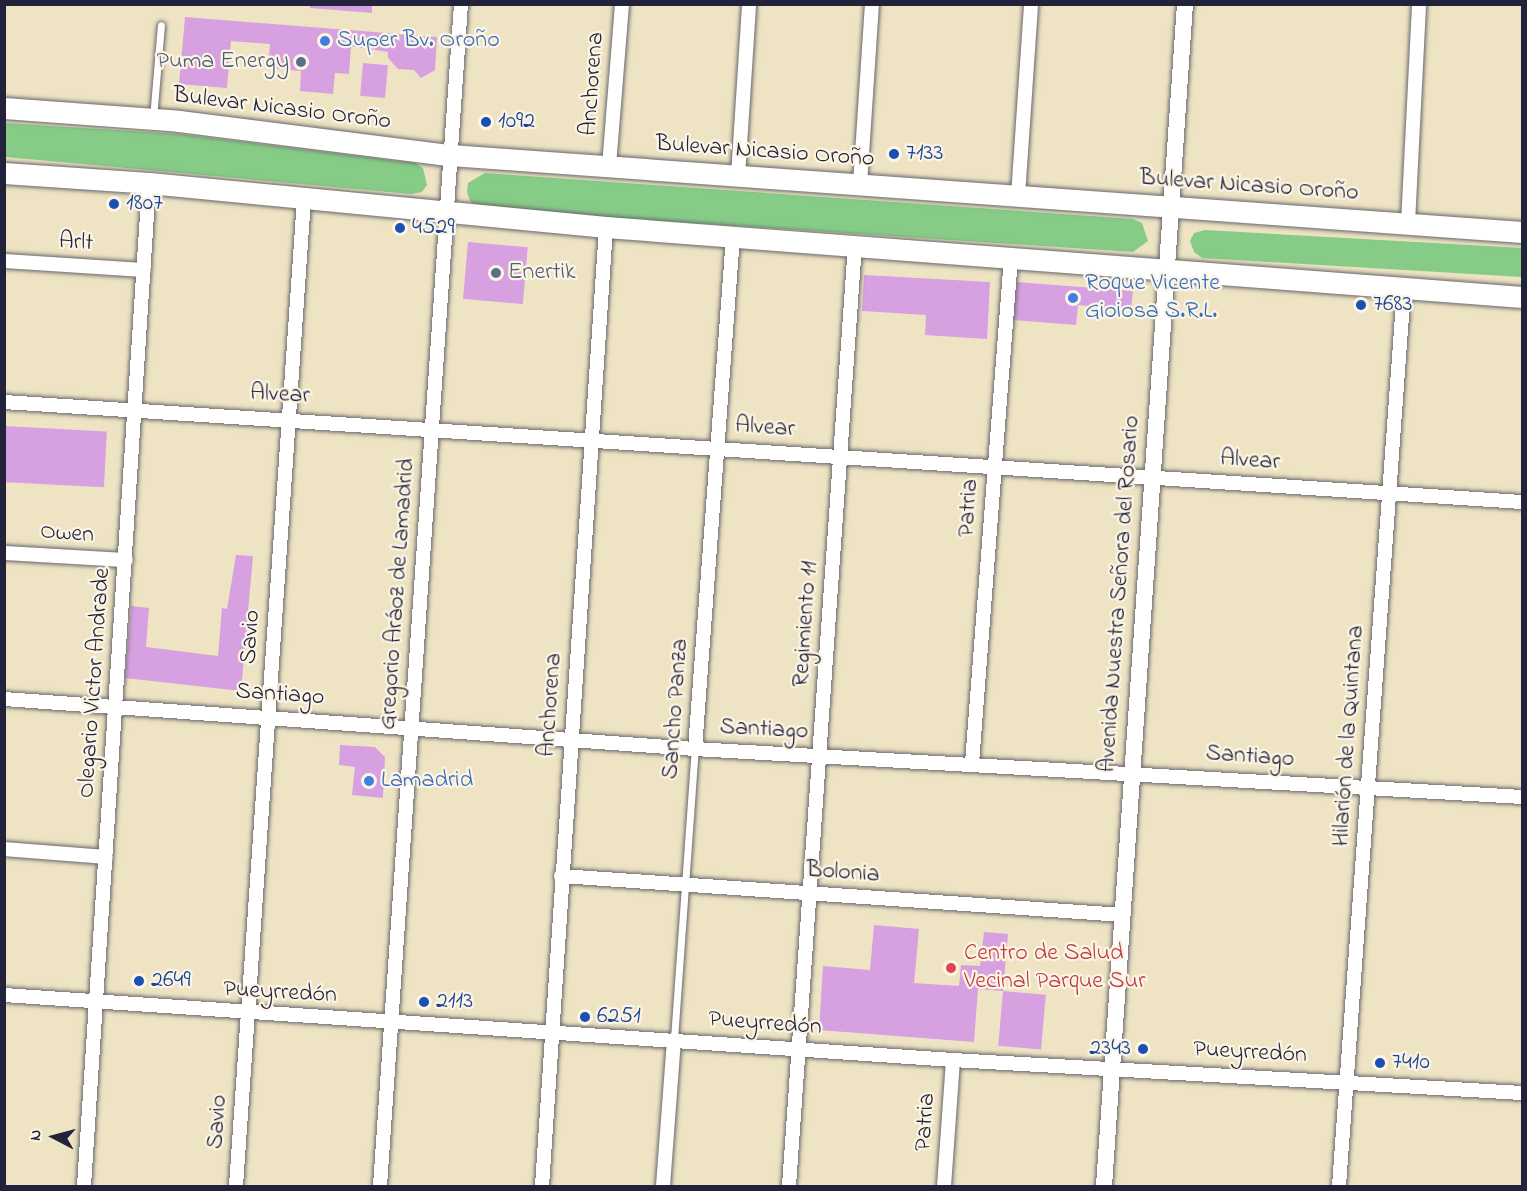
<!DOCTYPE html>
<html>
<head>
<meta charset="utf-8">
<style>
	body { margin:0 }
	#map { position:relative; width:1527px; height:1191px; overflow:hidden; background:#eee4c4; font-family:"Indie Flower",sans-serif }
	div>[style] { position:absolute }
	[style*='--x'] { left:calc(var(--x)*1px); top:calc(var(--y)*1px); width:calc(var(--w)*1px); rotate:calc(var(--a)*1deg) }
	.green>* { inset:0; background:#86cc87 }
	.building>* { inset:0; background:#d7a0e1; transform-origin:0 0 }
	.roads { filter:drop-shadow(0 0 2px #69666b) drop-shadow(0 0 2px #69666b) }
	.service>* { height:7px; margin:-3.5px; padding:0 3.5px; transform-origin:3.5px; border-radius:3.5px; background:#fff }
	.minor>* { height:14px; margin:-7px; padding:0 7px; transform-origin:7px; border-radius:7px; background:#fff }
	.tertiary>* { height:16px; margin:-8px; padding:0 8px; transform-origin:8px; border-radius:8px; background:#fff }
	.primary>* { height:21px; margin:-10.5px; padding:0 10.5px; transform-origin:10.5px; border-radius:10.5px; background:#fff }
	.dots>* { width:16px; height:16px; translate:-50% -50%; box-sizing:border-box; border:3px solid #fcf5e5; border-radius:50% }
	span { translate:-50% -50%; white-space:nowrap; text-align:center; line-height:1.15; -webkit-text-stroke:4.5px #fcf5e5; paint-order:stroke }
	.shop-label { font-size:24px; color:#366cbe }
	.left { translate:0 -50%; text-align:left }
	.service-label { font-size:24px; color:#4e5e75 }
	.right { translate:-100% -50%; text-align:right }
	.street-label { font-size:24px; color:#22223b }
	.transit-label { font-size:24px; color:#164399 }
	.health-label { font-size:24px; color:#be3a42 }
	.frame { position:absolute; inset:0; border:6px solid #22223b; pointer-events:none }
	.north { position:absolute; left:24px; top:1107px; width:60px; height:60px; -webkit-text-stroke:4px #fcf5e5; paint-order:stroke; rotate:276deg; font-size:16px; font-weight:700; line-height:24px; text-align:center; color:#22223b }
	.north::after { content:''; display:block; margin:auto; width:21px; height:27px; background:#22223b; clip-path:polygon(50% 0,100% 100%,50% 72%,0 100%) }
</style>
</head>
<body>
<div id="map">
	<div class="green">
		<i style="clip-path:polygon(5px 123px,179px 134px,415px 163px,423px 168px,427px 185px,422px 192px,411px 194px,5px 157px)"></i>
		<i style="clip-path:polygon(485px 173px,1133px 219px,1142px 223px,1148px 241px,1133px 252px,481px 209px,470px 201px,467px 192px,468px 183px)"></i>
		<i style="clip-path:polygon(1205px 230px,1522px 248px,1522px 277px,1202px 258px,1194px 252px,1190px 241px,1194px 233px)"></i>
	</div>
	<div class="building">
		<i style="clip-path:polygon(310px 4px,372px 4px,372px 13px,310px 8px)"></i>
		<i style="clip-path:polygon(185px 17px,437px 37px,435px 70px,421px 78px,414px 70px,398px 69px,388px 58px,388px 52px,351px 46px,349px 74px,335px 73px,333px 94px,300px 91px,301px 71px,268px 68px,270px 44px,231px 41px,227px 88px,179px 84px)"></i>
		<i style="left:363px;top:63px;width:25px;height:33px;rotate:5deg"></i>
		<i style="left:468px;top:242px;width:60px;height:57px;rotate:5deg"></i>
		<i style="clip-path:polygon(864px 275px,990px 282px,987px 339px,925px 335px,926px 315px,862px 311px)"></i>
		<i style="clip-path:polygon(1015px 282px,1133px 291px,1131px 310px,1078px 305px,1076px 325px,1012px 320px)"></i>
		<i style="left:4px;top:426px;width:103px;height:56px;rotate:3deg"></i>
		<i style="clip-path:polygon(236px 555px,253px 556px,241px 691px,125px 678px,131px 606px,149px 608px,146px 647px,218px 656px,222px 608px,227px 609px)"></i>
		<i style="clip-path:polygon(340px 745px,375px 747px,385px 757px,383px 798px,352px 795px,355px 767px,339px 765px)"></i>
		<i style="clip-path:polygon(874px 925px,919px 929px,914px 983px,959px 986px,961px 965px,980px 966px,984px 932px,1008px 934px,1003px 991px,978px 989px,974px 1042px,819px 1030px,823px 966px,870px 970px)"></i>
		<i style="left:1003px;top:991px;width:43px;height:55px;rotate:5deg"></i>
	</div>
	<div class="roads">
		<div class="service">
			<i style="--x:153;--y:118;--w:93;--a:-85.1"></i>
			<i style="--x:674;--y:1039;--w:291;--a:-85.9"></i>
		</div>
		<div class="minor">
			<i style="--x:609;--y:166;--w:163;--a:-85.4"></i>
			<i style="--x:738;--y:176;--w:172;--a:-86.3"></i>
			<i style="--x:860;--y:184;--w:180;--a:-86.2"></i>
			<i style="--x:1018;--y:196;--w:192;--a:-86.1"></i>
			<i style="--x:1408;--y:223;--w:219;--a:-87.1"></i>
			<i style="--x:4;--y:261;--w:140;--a:3.7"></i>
			<i style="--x:4;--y:402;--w:1521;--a:3.77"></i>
			<i style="--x:4;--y:553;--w:122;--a:3.3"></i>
			<i style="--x:4;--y:699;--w:693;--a:4.14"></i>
			<i style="--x:695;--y:749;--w:828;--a:3.32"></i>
			<i style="--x:695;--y:749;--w:514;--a:-85.76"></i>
			<i style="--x:972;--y:763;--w:508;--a:-85.59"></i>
			<i style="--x:4;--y:849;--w:102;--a:4.5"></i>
			<i style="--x:561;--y:876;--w:563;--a:3.97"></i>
			<i style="--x:4;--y:995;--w:951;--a:3.92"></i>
			<i style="--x:953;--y:1060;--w:570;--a:3.32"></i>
			<i style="--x:84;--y:1186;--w:1005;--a:-86.29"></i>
			<i style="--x:236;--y:1186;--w:990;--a:-86.06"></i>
			<i style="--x:380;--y:1186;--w:1185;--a:-86.08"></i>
			<i style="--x:542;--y:1186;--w:961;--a:-86.18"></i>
			<i style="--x:663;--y:1186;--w:147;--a:-85.7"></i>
			<i style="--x:789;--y:1186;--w:943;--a:-85.99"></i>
			<i style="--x:944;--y:1186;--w:126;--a:-85.9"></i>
			<i style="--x:1339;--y:1186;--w:900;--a:-85.86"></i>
		</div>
		<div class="tertiary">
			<i style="--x:1104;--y:1186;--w:1185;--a:-86.08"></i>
		</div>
		<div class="primary">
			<i style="--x:4;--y:108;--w:175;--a:4.2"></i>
			<i style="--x:179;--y:121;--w:273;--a:7.2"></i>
			<i style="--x:450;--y:155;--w:1075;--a:4.11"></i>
			<i style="--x:4;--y:173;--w:145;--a:3.9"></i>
			<i style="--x:149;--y:183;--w:459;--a:5.5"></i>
			<i style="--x:606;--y:227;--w:919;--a:4.37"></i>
		</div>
	</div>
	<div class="dots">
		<i style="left:325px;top:41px;background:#3f7fe0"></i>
		<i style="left:301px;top:62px;background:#5c6f8a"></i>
		<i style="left:486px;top:122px;background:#1a4fb4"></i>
		<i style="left:894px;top:154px;background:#1a4fb4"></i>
		<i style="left:114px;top:204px;background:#1a4fb4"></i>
		<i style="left:400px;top:228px;background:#1a4fb4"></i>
		<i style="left:496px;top:273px;background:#5c6f8a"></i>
		<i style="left:1073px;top:298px;background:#3f7fe0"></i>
		<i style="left:1361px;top:305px;background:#1a4fb4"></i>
		<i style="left:369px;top:781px;background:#3f7fe0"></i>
		<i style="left:951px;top:968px;background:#e0444e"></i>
		<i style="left:139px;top:981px;background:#1a4fb4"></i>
		<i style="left:424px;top:1002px;background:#1a4fb4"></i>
		<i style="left:585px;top:1017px;background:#1a4fb4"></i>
		<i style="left:1143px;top:1049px;background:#1a4fb4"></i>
		<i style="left:1380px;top:1063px;background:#1a4fb4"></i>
	</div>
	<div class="shop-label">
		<span class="left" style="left:337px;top:41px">Super Bv. Oroño</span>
		<span class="left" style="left:1085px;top:298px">Roque Vicente<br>Gioiosa S.R.L.</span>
		<span class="left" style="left:381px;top:781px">Lamadrid</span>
	</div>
	<div class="service-label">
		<span class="right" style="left:289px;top:62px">Puma Energy</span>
		<span class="left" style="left:508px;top:273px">Enertik</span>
	</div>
	<div class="street-label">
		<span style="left:593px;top:84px;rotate:-86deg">Anchorena</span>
		<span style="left:282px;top:109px;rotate:7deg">Bulevar Nicasio Oroño</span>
		<span style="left:765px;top:152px;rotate:4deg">Bulevar Nicasio Oroño</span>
		<span style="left:1249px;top:186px;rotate:4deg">Bulevar Nicasio Oroño</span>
		<span style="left:76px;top:243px;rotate:4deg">Arlt</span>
		<span style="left:280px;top:395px;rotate:3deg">Alvear</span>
		<span style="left:765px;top:428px;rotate:4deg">Alvear</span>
		<span style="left:1250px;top:461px;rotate:4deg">Alvear</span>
		<span style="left:969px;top:508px;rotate:-86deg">Patria</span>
		<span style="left:67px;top:534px;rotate:4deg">Owen</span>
		<span style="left:398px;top:594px;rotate:-86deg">Gregorio Aráoz de Lamadrid</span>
		<span style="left:1120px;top:594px;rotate:-86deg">Avenida Nuestra Señora del Rosario</span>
		<span style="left:806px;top:624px;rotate:-86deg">Regimiento 11</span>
		<span style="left:251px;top:637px;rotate:-86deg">Savio</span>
		<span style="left:95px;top:683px;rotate:-86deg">Olegario Victor Andrade</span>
		<span style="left:280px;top:695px;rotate:4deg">Santiago</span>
		<span style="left:551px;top:705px;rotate:-86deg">Anchorena</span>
		<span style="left:676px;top:709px;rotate:-86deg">Sancho Panza</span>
		<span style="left:764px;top:730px;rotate:3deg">Santiago</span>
		<span style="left:1349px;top:736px;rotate:-86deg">Hilarión de la Quintana</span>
		<span style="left:1250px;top:757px;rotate:4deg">Santiago</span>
		<span style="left:843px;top:873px;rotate:4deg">Bolonia</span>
		<span style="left:280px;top:993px;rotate:3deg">Pueyrredón</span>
		<span style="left:765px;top:1024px;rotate:4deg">Pueyrredón</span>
		<span style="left:1250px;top:1053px;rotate:3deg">Pueyrredón</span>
		<span style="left:218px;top:1122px;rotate:-86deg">Savio</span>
		<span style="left:926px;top:1122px;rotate:-86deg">Patria</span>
	</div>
	<div class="transit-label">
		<span class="left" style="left:498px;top:122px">1092</span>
		<span class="left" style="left:906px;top:154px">7133</span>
		<span class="left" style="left:126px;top:204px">1807</span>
		<span class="left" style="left:412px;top:228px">4529</span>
		<span class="left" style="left:1373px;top:305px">7683</span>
		<span class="left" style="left:151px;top:981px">2649</span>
		<span class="left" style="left:436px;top:1002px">2113</span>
		<span class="left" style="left:597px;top:1017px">6251</span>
		<span class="right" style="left:1131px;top:1049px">2343</span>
		<span class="left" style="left:1392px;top:1063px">7410</span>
	</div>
	<div class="health-label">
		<span class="left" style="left:964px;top:968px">Centro de Salud<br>Vecinal Parque Sur</span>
	</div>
	<div class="frame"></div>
	<div class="north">N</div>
</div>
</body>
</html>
